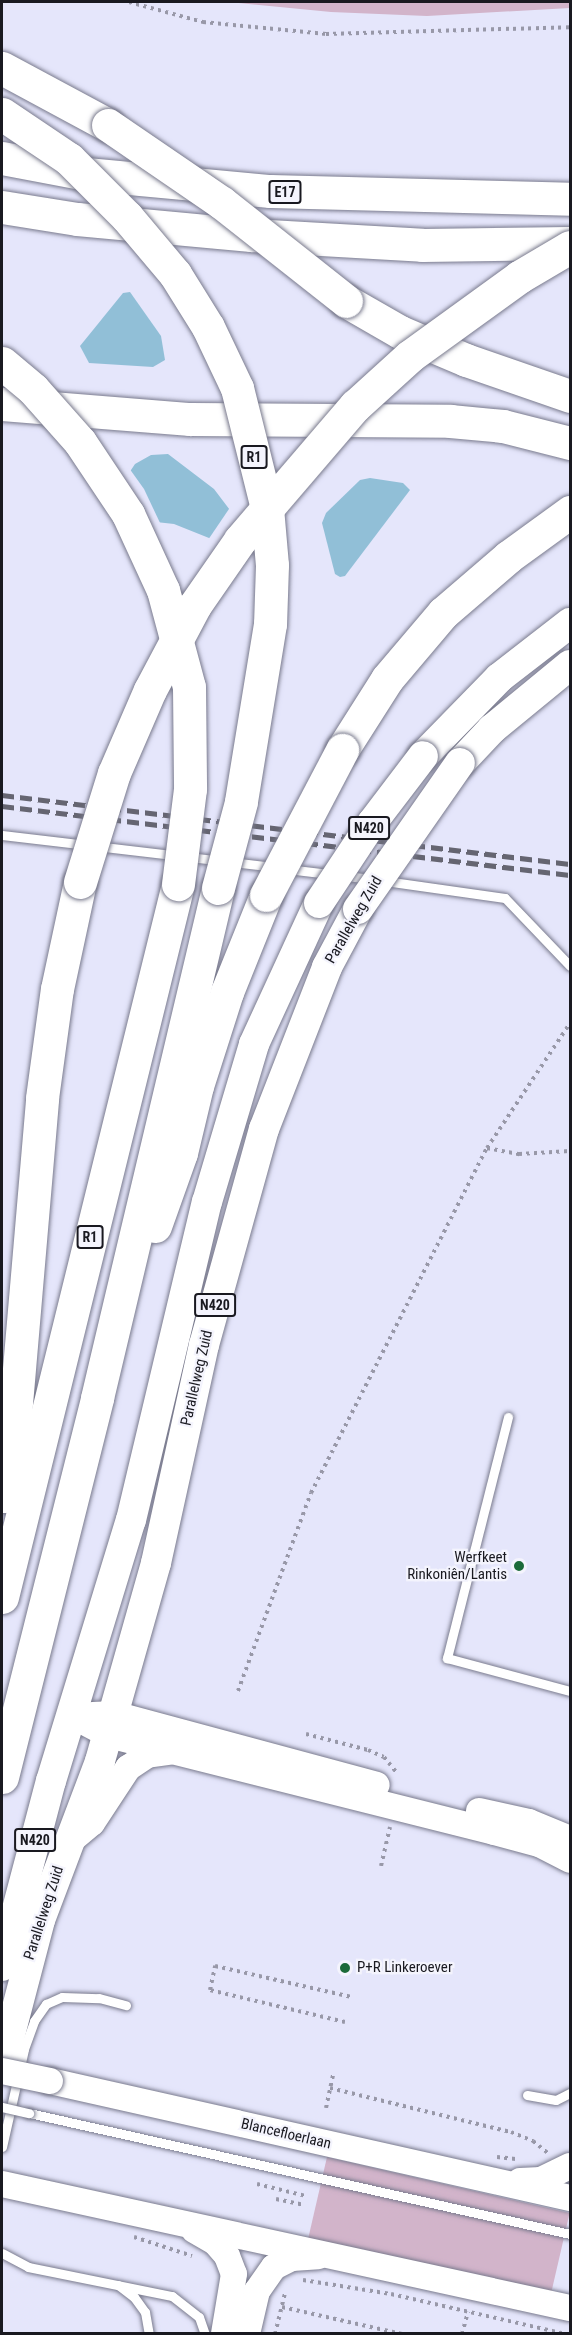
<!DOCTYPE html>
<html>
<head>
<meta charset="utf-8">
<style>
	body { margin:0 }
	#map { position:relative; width:572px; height:2335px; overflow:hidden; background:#e5e6fb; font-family:"Roboto Condensed",sans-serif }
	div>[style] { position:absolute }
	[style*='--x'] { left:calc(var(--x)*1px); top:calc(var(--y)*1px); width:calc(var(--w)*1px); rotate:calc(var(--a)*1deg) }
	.green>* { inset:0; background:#d2b4ca; transform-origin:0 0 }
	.water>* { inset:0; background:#91bfd7 }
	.pier>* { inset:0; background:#e5e6fb }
	.path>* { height:4px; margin-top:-2px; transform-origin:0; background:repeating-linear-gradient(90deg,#9898a8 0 3px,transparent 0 7.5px) }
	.roads { filter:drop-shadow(0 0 2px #797a8d) drop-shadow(0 0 2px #797a8d) }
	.service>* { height:9px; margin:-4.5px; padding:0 4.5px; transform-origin:4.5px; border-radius:4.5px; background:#fff }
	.secondary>* { height:26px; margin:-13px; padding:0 13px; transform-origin:13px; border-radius:13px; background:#fff }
	.trunk>* { height:30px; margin:-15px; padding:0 15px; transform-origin:15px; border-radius:15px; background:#fff }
	.motorway>* { height:33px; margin:-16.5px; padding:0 16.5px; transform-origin:16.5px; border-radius:16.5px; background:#fff }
	.rail>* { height:4.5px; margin-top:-2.25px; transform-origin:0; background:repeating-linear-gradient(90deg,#656571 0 12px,transparent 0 18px) }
	.bridges { filter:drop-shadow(0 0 2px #797a8d) drop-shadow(0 0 2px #797a8d) }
	.service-bridge>* { height:9px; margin:-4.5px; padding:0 4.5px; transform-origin:4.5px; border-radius:4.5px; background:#fff }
	.secondary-bridge>* { height:26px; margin:-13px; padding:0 13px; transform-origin:13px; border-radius:13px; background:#fff }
	.trunk-bridge>* { height:30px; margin:-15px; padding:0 15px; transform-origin:15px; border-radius:15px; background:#fff }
	.motorway-bridge>* { height:33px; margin:-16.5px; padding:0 16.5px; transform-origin:16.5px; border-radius:16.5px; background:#fff }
	.dots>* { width:16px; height:16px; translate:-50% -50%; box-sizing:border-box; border:3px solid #f4f4fd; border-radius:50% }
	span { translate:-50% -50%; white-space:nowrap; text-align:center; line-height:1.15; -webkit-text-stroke:4.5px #f4f4fd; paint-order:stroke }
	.shield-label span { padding:2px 4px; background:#f4f4fd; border:2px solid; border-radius:4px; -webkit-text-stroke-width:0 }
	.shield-label { font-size:14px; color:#191920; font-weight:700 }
	.street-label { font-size:15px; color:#191920 }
	.poi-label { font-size:15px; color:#191920 }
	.right { translate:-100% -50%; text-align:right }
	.left { translate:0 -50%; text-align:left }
	.frame { position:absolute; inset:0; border:3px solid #191920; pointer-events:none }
</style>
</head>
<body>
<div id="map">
	<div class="green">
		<i style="clip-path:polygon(229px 2px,570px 2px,570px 8px,427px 16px,331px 12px)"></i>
		<i style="left:327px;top:2157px;width:249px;height:85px;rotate:13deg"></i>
	</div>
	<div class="water">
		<i style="clip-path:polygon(130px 292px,161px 336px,165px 360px,153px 367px,89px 363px,80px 346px,123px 293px)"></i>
		<i style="clip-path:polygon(168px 454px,214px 489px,236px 518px,219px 542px,174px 524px,147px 521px,125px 479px,135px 464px,151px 455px)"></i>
		<i style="clip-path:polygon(370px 478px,403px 483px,410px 490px,345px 576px,340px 577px,335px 574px,322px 523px,326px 513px,360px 480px)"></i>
	</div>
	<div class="pier">
		<i style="clip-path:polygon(129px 468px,144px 489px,161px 525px,147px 524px,122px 478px)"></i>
		<i style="clip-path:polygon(231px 506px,239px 516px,218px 545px,208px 540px)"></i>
	</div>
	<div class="path">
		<i style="--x:129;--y:2;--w:77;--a:15.1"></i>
		<i style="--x:203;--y:22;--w:124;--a:5.6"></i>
		<i style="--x:326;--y:34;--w:244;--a:-1.6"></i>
		<i style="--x:487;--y:1148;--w:33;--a:11"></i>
		<i style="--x:519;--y:1154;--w:51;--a:-3.4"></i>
		<i style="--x:238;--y:1691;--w:211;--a:-69.8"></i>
		<i style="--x:311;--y:1493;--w:387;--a:-63"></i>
		<i style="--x:487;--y:1148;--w:150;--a:-56.4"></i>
		<i style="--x:306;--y:1734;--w:64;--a:14.5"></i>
		<i style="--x:368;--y:1750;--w:17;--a:24"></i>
		<i style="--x:384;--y:1757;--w:19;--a:51"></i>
		<i style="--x:381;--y:1866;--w:40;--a:-77"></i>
		<i style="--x:345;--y:2022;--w:139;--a:-166.7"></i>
		<i style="--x:210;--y:1990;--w:25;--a:-78"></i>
		<i style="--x:215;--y:1966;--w:139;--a:12.8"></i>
		<i style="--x:330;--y:2088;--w:186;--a:13.7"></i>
		<i style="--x:511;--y:2132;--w:24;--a:22"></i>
		<i style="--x:533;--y:2141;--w:21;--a:39"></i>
		<i style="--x:326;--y:2108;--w:35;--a:-78"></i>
		<i style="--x:497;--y:2157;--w:19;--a:6"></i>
		<i style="--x:257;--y:2184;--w:50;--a:13.8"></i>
		<i style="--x:276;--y:2199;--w:29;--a:12"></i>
		<i style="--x:134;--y:2237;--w:61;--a:18.1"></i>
		<i style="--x:303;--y:2280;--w:89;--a:9"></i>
		<i style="--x:391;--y:2294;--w:180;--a:12.9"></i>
		<i style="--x:282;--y:2307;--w:123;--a:12.7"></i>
		<i style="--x:275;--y:2334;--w:42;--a:-76.3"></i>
		<i style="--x:462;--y:2334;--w:23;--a:-75"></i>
	</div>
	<div class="roads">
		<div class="service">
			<i style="--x:2;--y:835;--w:273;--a:6.7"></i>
			<i style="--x:287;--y:869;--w:85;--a:6.8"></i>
			<i style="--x:385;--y:881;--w:121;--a:8.1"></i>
			<i style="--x:505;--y:898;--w:94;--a:46.3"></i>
			<i style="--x:508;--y:1417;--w:249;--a:104.2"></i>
			<i style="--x:447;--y:1658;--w:127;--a:15"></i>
			<i style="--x:527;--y:2095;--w:29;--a:10"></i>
			<i style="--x:556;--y:2100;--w:16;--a:-27"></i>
			<i style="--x:29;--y:2113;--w:554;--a:12.61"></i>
			<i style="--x:2;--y:2147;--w:100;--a:-77.3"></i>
			<i style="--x:24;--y:2049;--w:30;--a:-70"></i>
			<i style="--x:34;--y:2021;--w:21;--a:-55"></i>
			<i style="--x:46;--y:2004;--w:17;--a:-24"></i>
			<i style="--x:62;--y:1997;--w:37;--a:2"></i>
			<i style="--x:99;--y:1998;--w:28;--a:15"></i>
			<i style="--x:2;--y:2253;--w:30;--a:28"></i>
			<i style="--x:28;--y:2267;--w:147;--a:11.4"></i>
			<i style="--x:172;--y:2296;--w:34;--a:38"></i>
			<i style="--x:199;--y:2317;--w:18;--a:71"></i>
			<i style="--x:118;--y:2285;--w:20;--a:37"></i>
			<i style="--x:134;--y:2297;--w:19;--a:54"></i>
			<i style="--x:145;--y:2312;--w:22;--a:80"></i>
		</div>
		<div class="secondary">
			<i style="--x:93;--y:1715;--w:21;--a:-3"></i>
			<i style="--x:114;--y:1714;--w:272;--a:15.1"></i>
			<i style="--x:73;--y:1716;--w:40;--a:28"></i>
			<i style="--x:108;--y:1735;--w:398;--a:14.1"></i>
			<i style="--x:494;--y:1832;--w:47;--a:14.9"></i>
			<i style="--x:539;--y:1844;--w:35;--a:27"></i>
			<i style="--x:479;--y:1811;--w:51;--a:12.4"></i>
			<i style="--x:529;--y:1822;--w:44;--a:22.5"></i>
			<i style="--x:69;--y:1842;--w:30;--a:-40"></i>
			<i style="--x:92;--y:1823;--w:66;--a:-56.8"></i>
			<i style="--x:128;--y:1768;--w:23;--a:-34"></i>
			<i style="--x:147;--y:1755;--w:22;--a:-8"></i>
			<i style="--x:50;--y:2081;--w:533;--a:12.68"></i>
			<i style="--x:520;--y:2181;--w:21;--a:-3"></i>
			<i style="--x:541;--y:2180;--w:32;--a:-26"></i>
			<i style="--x:2;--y:2184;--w:581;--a:12.32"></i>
			<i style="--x:194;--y:2230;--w:24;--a:30"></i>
			<i style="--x:215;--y:2242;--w:18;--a:49"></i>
			<i style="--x:227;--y:2256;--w:19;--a:69"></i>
			<i style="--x:234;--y:2274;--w:61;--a:99.5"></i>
			<i style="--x:247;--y:2334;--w:44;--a:-76.9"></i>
			<i style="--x:257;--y:2291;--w:29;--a:-55"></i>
			<i style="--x:274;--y:2267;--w:20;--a:-27"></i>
			<i style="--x:292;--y:2258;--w:26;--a:-4"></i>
		</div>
		<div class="trunk">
			<i style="--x:423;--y:756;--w:109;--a:-45.7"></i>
			<i style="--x:499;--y:678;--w:90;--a:-37.8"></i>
			<i style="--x:460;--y:763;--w:47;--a:-46.7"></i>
			<i style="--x:492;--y:729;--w:101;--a:-39.4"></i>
			<i style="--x:2;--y:1966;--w:191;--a:-75.2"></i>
			<i style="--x:51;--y:1781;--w:273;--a:-73"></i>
			<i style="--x:131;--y:1520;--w:327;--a:-76.6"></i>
			<i style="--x:207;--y:1202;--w:165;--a:-73.4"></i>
			<i style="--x:254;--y:1044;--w:155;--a:-65.3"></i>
			<i style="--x:2;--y:2065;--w:150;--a:-75.3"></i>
			<i style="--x:40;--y:1920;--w:170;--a:-69.3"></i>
			<i style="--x:100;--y:1761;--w:206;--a:-74.2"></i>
			<i style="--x:156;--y:1563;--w:223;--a:-77.6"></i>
			<i style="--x:204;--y:1345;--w:224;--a:-74.5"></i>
			<i style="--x:264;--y:1129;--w:174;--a:-68.7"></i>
			<i style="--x:327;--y:967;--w:66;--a:-61.9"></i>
		</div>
		<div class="motorway">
			<i style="--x:2;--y:68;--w:120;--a:28.3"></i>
			<i style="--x:2;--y:158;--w:86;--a:10.8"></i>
			<i style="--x:86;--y:174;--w:185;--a:5.3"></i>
			<i style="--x:270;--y:191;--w:300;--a:1.5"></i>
			<i style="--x:2;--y:207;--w:76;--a:9.1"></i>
			<i style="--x:77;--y:219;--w:175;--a:5.3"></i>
			<i style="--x:251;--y:235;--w:171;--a:3.3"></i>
			<i style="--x:422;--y:245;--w:148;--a:-0.8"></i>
			<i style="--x:346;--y:301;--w:62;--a:29.9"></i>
			<i style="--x:400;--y:332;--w:72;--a:23"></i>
			<i style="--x:466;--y:360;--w:110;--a:19.1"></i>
			<i style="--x:2;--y:404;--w:189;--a:4.6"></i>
			<i style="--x:190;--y:419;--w:260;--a:0.4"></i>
			<i style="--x:450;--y:421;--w:53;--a:5.4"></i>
			<i style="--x:503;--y:426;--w:69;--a:14.2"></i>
			<i style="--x:342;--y:750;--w:84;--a:-57.6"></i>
			<i style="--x:387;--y:679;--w:87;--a:-49.7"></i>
			<i style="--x:443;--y:613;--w:86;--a:-40.7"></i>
			<i style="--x:508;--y:557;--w:77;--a:-36"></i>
			<i style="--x:155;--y:1226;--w:77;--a:-70.4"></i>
			<i style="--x:181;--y:1153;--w:69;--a:-76.6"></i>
			<i style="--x:197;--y:1086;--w:99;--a:-72.3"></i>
			<i style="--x:227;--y:992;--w:105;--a:-68.1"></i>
			<i style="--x:4;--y:1496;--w:35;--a:-78"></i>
			<i style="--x:11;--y:1462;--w:365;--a:-85.1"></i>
			<i style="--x:42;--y:1098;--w:110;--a:-82.2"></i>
			<i style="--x:57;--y:989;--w:109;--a:-77.9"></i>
			<i style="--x:2;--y:1597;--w:734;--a:-76.13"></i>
			<i style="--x:2;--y:1777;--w:391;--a:-75.9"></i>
			<i style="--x:97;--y:1398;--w:524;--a:-76.65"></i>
		</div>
	</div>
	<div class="rail">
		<i style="--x:2;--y:795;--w:572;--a:6.93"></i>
		<i style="--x:2;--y:806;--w:572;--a:6.93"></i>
	</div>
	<div class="bridges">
		<div class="service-bridge">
			<i style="--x:2;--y:2107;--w:28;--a:13"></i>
		</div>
		<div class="secondary-bridge">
			<i style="--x:2;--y:2071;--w:49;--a:11.8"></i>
		</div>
		<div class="trunk-bridge">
			<i style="--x:319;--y:903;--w:96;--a:-56.5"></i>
			<i style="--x:372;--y:823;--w:84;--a:-52.7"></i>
			<i style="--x:358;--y:909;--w:178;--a:-55.1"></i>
		</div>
		<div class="motorway-bridge">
			<i style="--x:2;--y:114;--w:81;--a:33.9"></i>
			<i style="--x:69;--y:159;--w:82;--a:45"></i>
			<i style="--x:127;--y:217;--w:75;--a:49.9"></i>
			<i style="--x:175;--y:274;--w:62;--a:58.1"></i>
			<i style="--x:208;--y:327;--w:68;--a:64.6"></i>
			<i style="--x:237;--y:388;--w:124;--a:76"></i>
			<i style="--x:267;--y:508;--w:57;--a:85"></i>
			<i style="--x:272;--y:565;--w:59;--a:91.9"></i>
			<i style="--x:270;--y:624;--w:180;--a:99.3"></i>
			<i style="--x:241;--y:802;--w:89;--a:105"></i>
			<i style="--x:108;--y:125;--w:138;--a:34.4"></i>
			<i style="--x:222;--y:203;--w:158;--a:38.3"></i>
			<i style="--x:2;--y:363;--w:40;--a:40"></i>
			<i style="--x:33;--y:389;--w:71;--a:48.4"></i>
			<i style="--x:80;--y:442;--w:87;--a:56.3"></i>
			<i style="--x:128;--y:514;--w:84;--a:65.3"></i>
			<i style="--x:163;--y:590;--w:100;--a:75"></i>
			<i style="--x:189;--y:687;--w:102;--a:89.4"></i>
			<i style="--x:190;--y:789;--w:96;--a:97.2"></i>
			<i style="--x:80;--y:882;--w:114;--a:-72.7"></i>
			<i style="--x:114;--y:773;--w:90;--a:-66.6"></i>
			<i style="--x:150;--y:690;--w:96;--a:-62.1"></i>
			<i style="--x:195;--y:605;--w:79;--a:-55.3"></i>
			<i style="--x:240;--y:540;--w:177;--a:-49.4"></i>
			<i style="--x:355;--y:406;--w:74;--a:-42.3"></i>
			<i style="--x:410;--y:356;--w:135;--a:-35.9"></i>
			<i style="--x:519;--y:277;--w:59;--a:-30.5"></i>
			<i style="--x:266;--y:895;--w:164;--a:-62.3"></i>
		</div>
	</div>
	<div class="dots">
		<i style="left:519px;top:1566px;background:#1b6a39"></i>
		<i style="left:345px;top:1968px;background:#1b6a39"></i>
	</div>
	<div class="shield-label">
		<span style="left:285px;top:192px">E17</span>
		<span style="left:254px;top:457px">R1</span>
		<span style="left:369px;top:828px">N420</span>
		<span style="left:90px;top:1237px">R1</span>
		<span style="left:215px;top:1305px">N420</span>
		<span style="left:35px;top:1840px">N420</span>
	</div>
	<div class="street-label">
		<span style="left:354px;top:920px;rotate:-60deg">Parallelweg Zuid</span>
		<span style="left:197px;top:1378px;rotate:-77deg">Parallelweg Zuid</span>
		<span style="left:44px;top:1913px;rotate:-72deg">Parallelweg Zuid</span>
		<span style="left:286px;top:2134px;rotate:13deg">Blancefloerlaan</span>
	</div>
	<div class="poi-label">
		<span class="right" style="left:507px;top:1566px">Werfkeet<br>Rinkoniên/Lantis</span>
		<span class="left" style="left:357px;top:1968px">P+R Linkeroever</span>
	</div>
	<div class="frame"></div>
</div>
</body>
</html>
